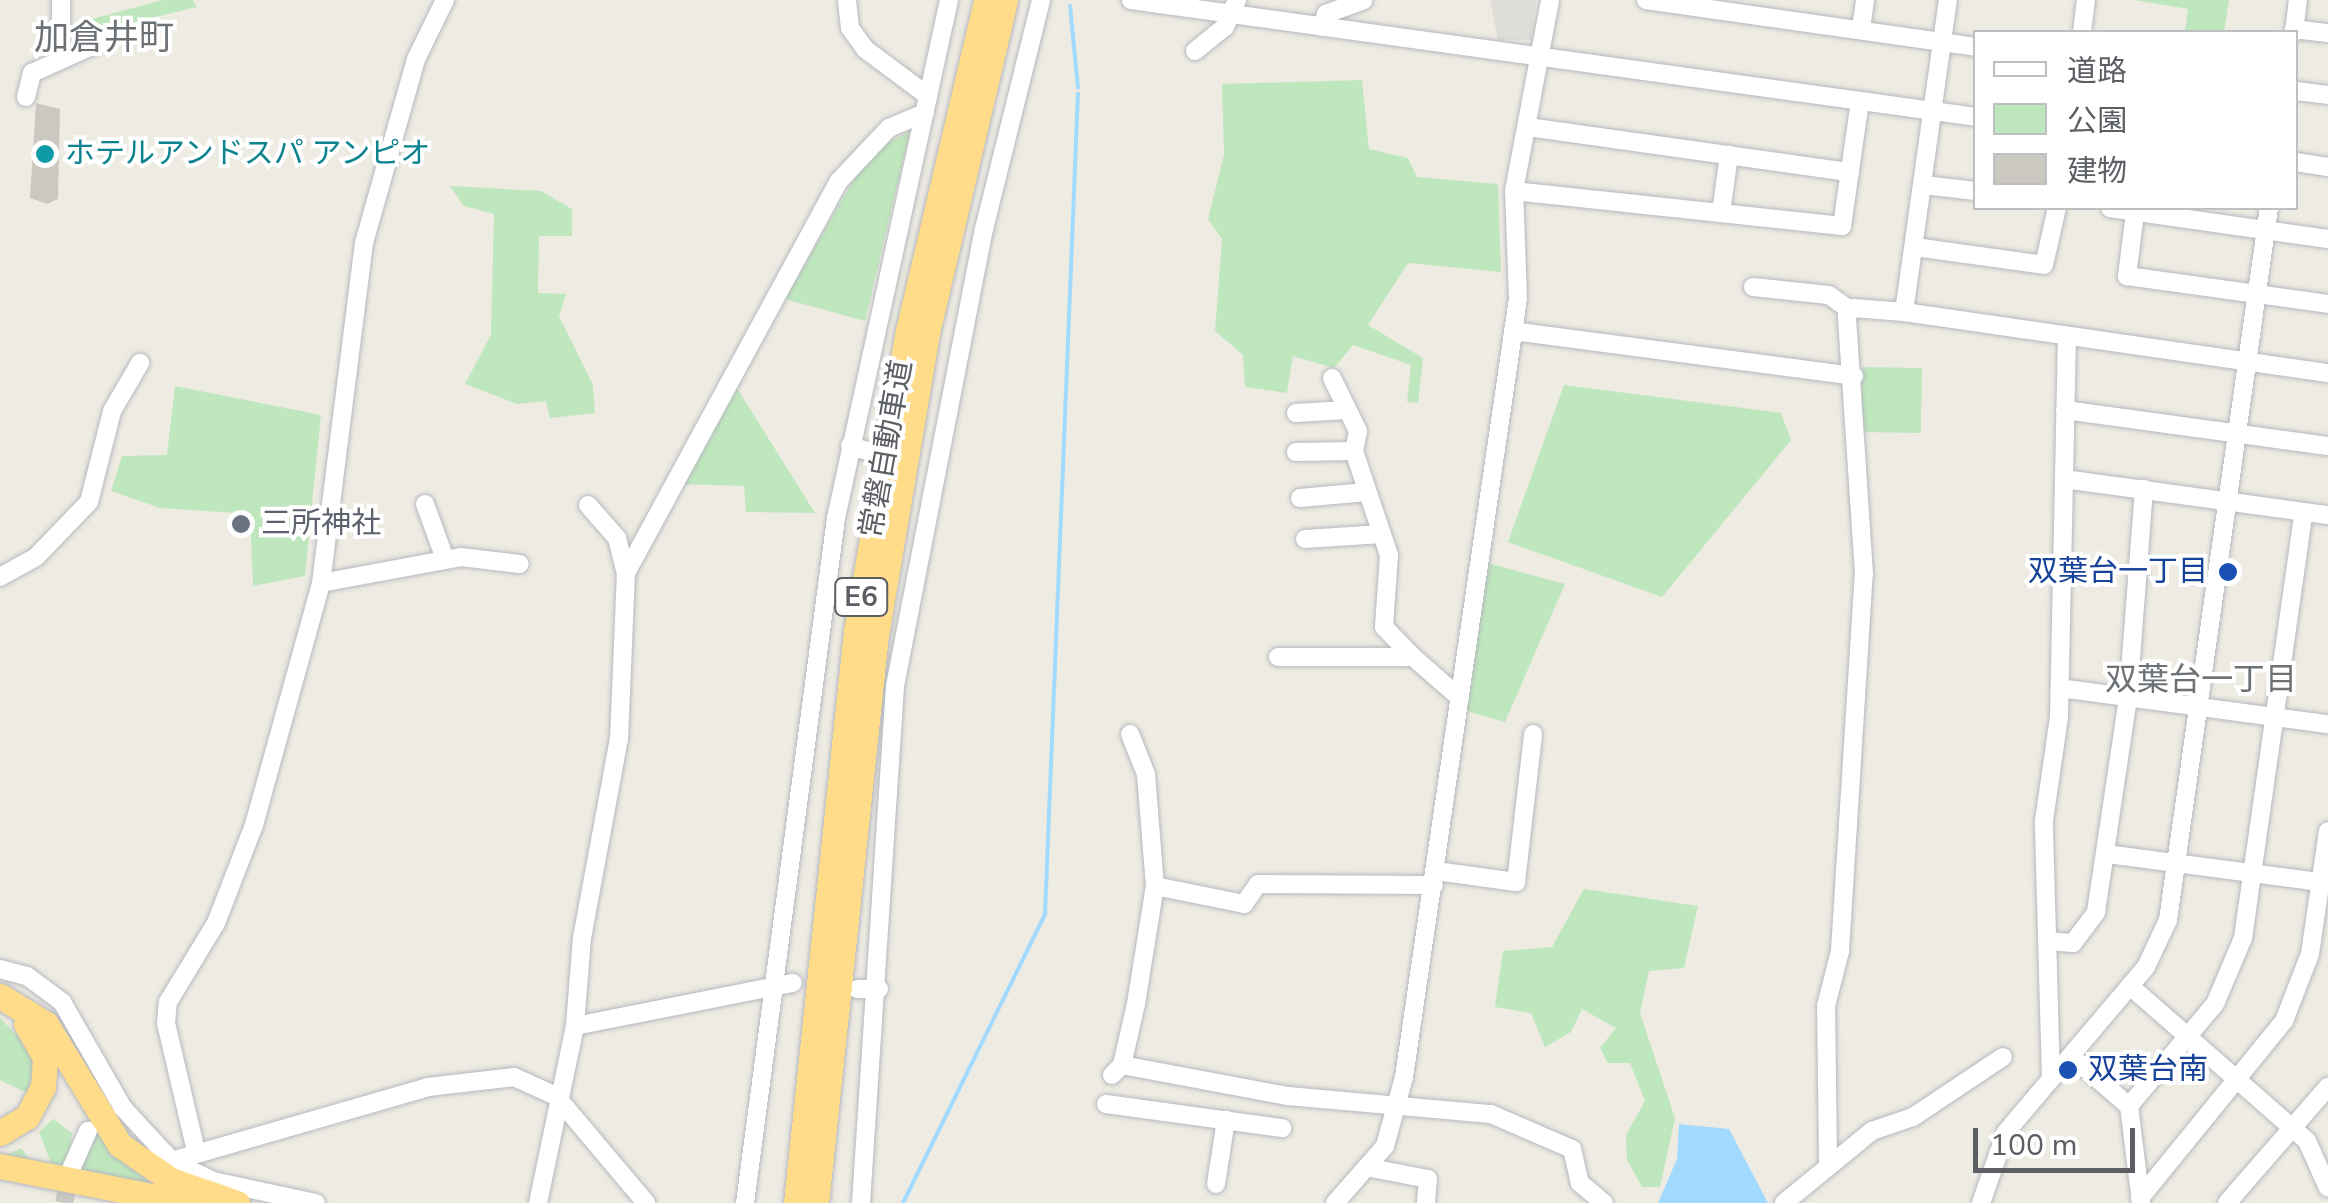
<!DOCTYPE html>
<html>
<head>
<meta charset="utf-8">
<style>
	body { margin:0 }
	#map { position:relative; width:2328px; height:1203px; overflow:hidden; background:#eeebe3; font-family:"Nunito Sans","Noto Sans JP",sans-serif }
	div>[style] { position:absolute }
	[style*='--x'] { left:calc(var(--x)*1px); top:calc(var(--y)*1px); width:calc(var(--w)*1px); rotate:calc(var(--a)*1deg) }
	.industrial>* { inset:0; background:#dfddd7 }
	.green>* { inset:0; background:#bfe7bd; transform-origin:0 0 }
	.water>* { inset:0; background:#a2daff }
	.stream>* { height:4px; margin:-2px; padding:0 2px; transform-origin:2px; border-radius:2px; background:#a2daff }
	.building>* { inset:0; background:#cbc8c2 }
	.minor-tunnel>* { height:18px; margin-top:-9px; transform-origin:0; background:repeating-linear-gradient(90deg,#c9c8c3 0 18px,transparent 0 27px) }
	.roads { filter:drop-shadow(0 0 2px #b5b9be) drop-shadow(0 0 2px #b5b9be) }
	.minor>* { height:18px; margin:-9px; padding:0 9px; transform-origin:9px; border-radius:9px; background:#fff }
	.highway>* { height:25px; margin:-12.5px; padding:0 12.5px; transform-origin:12.5px; border-radius:12.5px; background:#ffdc89 }
	.dots>* { width:28px; height:28px; translate:-50% -50%; box-sizing:border-box; border:5px solid #fff; border-radius:50% }
	span { translate:-50% -50%; white-space:nowrap; text-align:center; line-height:1.15; -webkit-text-stroke:8px #fff; paint-order:stroke }
	.shield-label span { padding:2px 8px; background:#fff; border:2px solid; border-radius:8px; -webkit-text-stroke-width:0 }
	.shield-label { font-size:28px; color:#5b5f64; font-weight:700 }
	.culture-label { font-size:30px; color:#0d838f }
	.left { translate:0 -50%; text-align:left }
	.street-label { font-size:30px; color:#5b5f64 }
	.worship-label { font-size:30px; color:#5b616d }
	.transit-label { font-size:30px; color:#164399 }
	.right { translate:-100% -50%; text-align:right }
	.neighbourhood-label { font-size:32px; color:#6c7176 }
	.quarter-label { font-size:35px; color:#6c7176 }
	.legend { position:absolute; left:1973px; top:30px; width:325px; height:180px; box-sizing:border-box; background:#fff; border:2px solid #bdbfc1; margin:0; padding:12px 18px; list-style:none; font-size:30px; color:#5b5f64 }
	.legend li { display:flex; align-items:center; gap:20px; height:50px }
	.legend b { width:50px; border:2px solid #bdbfc1 }
	.scale { position:absolute; left:1973px; top:1128px; width:162px; height:45px; box-sizing:border-box; border:5px solid #5b5f64; border-top:0; padding-left:12px; font-size:30px; line-height:35px; white-space:nowrap; color:#5b5f64; -webkit-text-stroke:8px #fff; paint-order:stroke }
</style>
</head>
<body>
<div id="map">
	<div class="industrial">
		<i style="clip-path:polygon(1490px 0,1536px 0,1531px 40px,1498px 40px)"></i>
	</div>
	<div class="green">
		<i style="clip-path:polygon(163px 0,193px 0,197px 7px,93px 32px,88px 20px)"></i>
		<i style="clip-path:polygon(2134px 0,2229px 0,2224px 32px,2185px 32px,2188px 9px)"></i>
		<i style="clip-path:polygon(1362px 80px,1369px 149px,1408px 158px,1417px 177px,1498px 184px,1501px 272px,1408px 263px,1368px 325px,1423px 358px,1418px 403px,1407px 402px,1411px 365px,1353px 345px,1334px 368px,1293px 356px,1287px 393px,1245px 387px,1243px 355px,1215px 331px,1222px 239px,1208px 219px,1224px 155px,1222px 84px)"></i>
		<i style="clip-path:polygon(910px 131px,865px 321px,785px 299px,869px 153px)"></i>
		<i style="clip-path:polygon(450px 186px,541px 191px,572px 209px,572px 236px,539px 236px,538px 293px,566px 294px,559px 316px,593px 385px,595px 413px,550px 418px,546px 401px,517px 404px,465px 384px,491px 335px,494px 214px,464px 206px)"></i>
		<i style="left:1862px;top:367px;width:60px;height:65px;rotate:1deg"></i>
		<i style="clip-path:polygon(735px 385px,815px 513px,746px 512px,744px 486px,679px 484px)"></i>
		<i style="clip-path:polygon(1564px 385px,1781px 413px,1791px 440px,1662px 597px,1508px 542px)"></i>
		<i style="clip-path:polygon(175px 386px,321px 415px,305px 576px,253px 586px,250px 514px,160px 508px,111px 491px,122px 456px,167px 455px)"></i>
		<i style="clip-path:polygon(1487px 563px,1565px 584px,1505px 722px,1467px 711px)"></i>
		<i style="clip-path:polygon(1584px 889px,1698px 906px,1684px 968px,1649px 971px,1640px 1013px,1675px 1118px,1660px 1187px,1642px 1187px,1627px 1160px,1626px 1135px,1645px 1101px,1630px 1063px,1608px 1063px,1600px 1048px,1616px 1028px,1582px 1009px,1571px 1032px,1545px 1047px,1531px 1013px,1495px 1007px,1503px 951px,1552px 947px)"></i>
		<i style="clip-path:polygon(0 1018px,35px 1054px,31px 1095px,0 1080px)"></i>
		<i style="clip-path:polygon(53px 1119px,72px 1133px,67px 1170px,0 1158px,21px 1148px,30px 1160px,51px 1163px,39px 1132px)"></i>
		<i style="clip-path:polygon(100px 1133px,188px 1192px,76px 1172px,81px 1145px)"></i>
	</div>
	<div class="water">
		<i style="clip-path:polygon(1679px 1124px,1729px 1129px,1768px 1203px,1658px 1203px,1677px 1159px)"></i>
	</div>
	<div class="stream">
		<i style="--x:1070;--y:6;--w:82;--a:84.4"></i>
		<i style="--x:903;--y:1203;--w:322;--a:-63.8"></i>
		<i style="--x:1045;--y:914;--w:821;--a:-87.7"></i>
	</div>
	<div class="building">
		<i style="clip-path:polygon(36px 103px,60px 109px,58px 199px,47px 204px,30px 198px)"></i>
	</div>
	<div class="minor-tunnel">
		<i style="--x:64;--y:1203;--w:35;--a:-78"></i>
	</div>
	<div class="roads">
		<div class="minor">
			<i style="--x:61;--y:0;--w:55;--a:90"></i>
			<i style="--x:847;--y:0;--w:28;--a:84"></i>
			<i style="--x:850;--y:28;--w:26;--a:54"></i>
			<i style="--x:865;--y:49;--w:79;--a:36.7"></i>
			<i style="--x:1131;--y:0;--w:853;--a:7.88"></i>
			<i style="--x:1646;--y:0;--w:333;--a:8.1"></i>
			<i style="--x:1322;--y:27;--w:14;--a:-73"></i>
			<i style="--x:1326;--y:14;--w:40;--a:-20.2"></i>
			<i style="--x:1861;--y:29;--w:29;--a:-82"></i>
			<i style="--x:2294;--y:29;--w:34;--a:7"></i>
			<i style="--x:2082;--y:32;--w:32;--a:-83"></i>
			<i style="--x:2294;--y:32;--w:32;--a:-83"></i>
			<i style="--x:1195;--y:51;--w:38;--a:-39"></i>
			<i style="--x:1225;--y:27;--w:30;--a:-66"></i>
			<i style="--x:2296;--y:91;--w:32;--a:7"></i>
			<i style="--x:26;--y:97;--w:25;--a:-76"></i>
			<i style="--x:32;--y:73;--w:80;--a:-24.3"></i>
			<i style="--x:1528;--y:127;--w:325;--a:8"></i>
			<i style="--x:2296;--y:162;--w:32;--a:9"></i>
			<i style="--x:1924;--y:185;--w:52;--a:6.6"></i>
			<i style="--x:1514;--y:191;--w:330;--a:6.1"></i>
			<i style="--x:1842;--y:226;--w:126;--a:-81.8"></i>
			<i style="--x:2110;--y:208;--w:220;--a:8.1"></i>
			<i style="--x:1721;--y:212;--w:58;--a:-82"></i>
			<i style="--x:2135;--y:213;--w:64;--a:97.2"></i>
			<i style="--x:2127;--y:276;--w:203;--a:7.9"></i>
			<i style="--x:1915;--y:247;--w:130;--a:7.9"></i>
			<i style="--x:2044;--y:265;--w:58;--a:-77.2"></i>
			<i style="--x:1753;--y:287;--w:76;--a:6"></i>
			<i style="--x:1829;--y:295;--w:27;--a:36"></i>
			<i style="--x:1904;--y:312;--w:315;--a:-82"></i>
			<i style="--x:1513;--y:331;--w:344;--a:7.5"></i>
			<i style="--x:1332;--y:378;--w:59;--a:63.9"></i>
			<i style="--x:1358;--y:431;--w:20;--a:101"></i>
			<i style="--x:1354;--y:451;--w:110;--a:71.4"></i>
			<i style="--x:1389;--y:555;--w:72;--a:94"></i>
			<i style="--x:1384;--y:627;--w:42;--a:46"></i>
			<i style="--x:2065;--y:410;--w:265;--a:7.8"></i>
			<i style="--x:1296;--y:413;--w:51;--a:-3.4"></i>
			<i style="--x:850;--y:446;--w:22;--a:16"></i>
			<i style="--x:1296;--y:452;--w:58;--a:-1"></i>
			<i style="--x:2064;--y:479;--w:266;--a:7.8"></i>
			<i style="--x:1300;--y:498;--w:67;--a:-5.1"></i>
			<i style="--x:425;--y:504;--w:59;--a:70"></i>
			<i style="--x:588;--y:505;--w:44;--a:48.7"></i>
			<i style="--x:617;--y:538;--w:36;--a:76"></i>
			<i style="--x:1305;--y:539;--w:77;--a:-3.7"></i>
			<i style="--x:0;--y:577;--w:41;--a:-29.1"></i>
			<i style="--x:36;--y:557;--w:76;--a:-46.1"></i>
			<i style="--x:89;--y:502;--w:94;--a:-75.8"></i>
			<i style="--x:112;--y:411;--w:56;--a:-59.7"></i>
			<i style="--x:321;--y:583;--w:142;--a:-10.5"></i>
			<i style="--x:461;--y:557;--w:59;--a:6.8"></i>
			<i style="--x:1278;--y:657;--w:135;--a:0"></i>
			<i style="--x:1413;--y:657;--w:62;--a:41.1"></i>
			<i style="--x:2060;--y:688;--w:270;--a:7.7"></i>
			<i style="--x:2107;--y:854;--w:216;--a:7.5"></i>
			<i style="--x:1436;--y:871;--w:81;--a:7.8"></i>
			<i style="--x:1516;--y:882;--w:149;--a:-83.4"></i>
			<i style="--x:1155;--y:886;--w:91;--a:11.4"></i>
			<i style="--x:1244;--y:904;--w:24;--a:-55"></i>
			<i style="--x:1258;--y:884;--w:176;--a:0.3"></i>
			<i style="--x:2049;--y:941;--w:24;--a:5"></i>
			<i style="--x:2073;--y:943;--w:39;--a:-53"></i>
			<i style="--x:2096;--y:912;--w:217;--a:-81.5"></i>
			<i style="--x:2128;--y:697;--w:209;--a:-85.6"></i>
			<i style="--x:0;--y:969;--w:28;--a:15"></i>
			<i style="--x:27;--y:976;--w:44;--a:36.6"></i>
			<i style="--x:62;--y:1002;--w:122;--a:60.1"></i>
			<i style="--x:123;--y:1108;--w:72;--a:47.2"></i>
			<i style="--x:172;--y:1161;--w:46;--a:26"></i>
			<i style="--x:213;--y:1181;--w:105;--a:12.1"></i>
			<i style="--x:2130;--y:986;--w:235;--a:41.2"></i>
			<i style="--x:2307;--y:1141;--w:51;--a:65.9"></i>
			<i style="--x:857;--y:989;--w:22;--a:0"></i>
			<i style="--x:575;--y:1026;--w:88;--a:-85.5"></i>
			<i style="--x:582;--y:938;--w:202;--a:-79.5"></i>
			<i style="--x:619;--y:739;--w:166;--a:-87.6"></i>
			<i style="--x:626;--y:573;--w:446;--a:-61.5"></i>
			<i style="--x:839;--y:181;--w:73;--a:-46.7"></i>
			<i style="--x:889;--y:128;--w:39;--a:-23"></i>
			<i style="--x:2071;--y:1056;--w:77;--a:40.8"></i>
			<i style="--x:2129;--y:1106;--w:98;--a:82.9"></i>
			<i style="--x:1122;--y:1065;--w:169;--a:10.6"></i>
			<i style="--x:1288;--y:1096;--w:204;--a:5.1"></i>
			<i style="--x:1491;--y:1114;--w:88;--a:23.4"></i>
			<i style="--x:1572;--y:1149;--w:35;--a:77"></i>
			<i style="--x:1580;--y:1183;--w:31;--a:40"></i>
			<i style="--x:1112;--y:1075;--w:14;--a:-45"></i>
			<i style="--x:1122;--y:1065;--w:63;--a:-77.1"></i>
			<i style="--x:1136;--y:1004;--w:120;--a:-80.9"></i>
			<i style="--x:1155;--y:886;--w:112;--a:-94.6"></i>
			<i style="--x:1146;--y:774;--w:43;--a:-111.8"></i>
			<i style="--x:2051;--y:1079;--w:258;--a:-91.6"></i>
			<i style="--x:2044;--y:821;--w:105;--a:-81.8"></i>
			<i style="--x:2059;--y:717;--w:381;--a:-88.8"></i>
			<i style="--x:1106;--y:1104;--w:178;--a:7.8"></i>
			<i style="--x:2129;--y:1106;--w:133;--a:-49.9"></i>
			<i style="--x:2215;--y:1004;--w:72;--a:-67"></i>
			<i style="--x:2243;--y:938;--w:430;--a:-81.9"></i>
			<i style="--x:196;--y:1151;--w:131;--a:-103.2"></i>
			<i style="--x:166;--y:1023;--w:21;--a:-85"></i>
			<i style="--x:168;--y:1002;--w:92;--a:-58.7"></i>
			<i style="--x:216;--y:923;--w:105;--a:-68.8"></i>
			<i style="--x:254;--y:825;--w:251;--a:-74.5"></i>
			<i style="--x:321;--y:583;--w:343;--a:-82.8"></i>
			<i style="--x:364;--y:243;--w:191;--a:-74.2"></i>
			<i style="--x:416;--y:59;--w:66;--a:-63.8"></i>
			<i style="--x:172;--y:1161;--w:266;--a:-16.1"></i>
			<i style="--x:428;--y:1087;--w:87;--a:-6.6"></i>
			<i style="--x:514;--y:1077;--w:46;--a:24.3"></i>
			<i style="--x:556;--y:1096;--w:140;--a:49.9"></i>
			<i style="--x:1828;--y:1161;--w:155;--a:-90.7"></i>
			<i style="--x:1826;--y:1006;--w:57;--a:-75.7"></i>
			<i style="--x:1840;--y:951;--w:378;--a:-86.4"></i>
			<i style="--x:1864;--y:574;--w:260;--a:-93.8"></i>
			<i style="--x:1847;--y:315;--w:10;--a:-45"></i>
			<i style="--x:1854;--y:308;--w:50;--a:4.6"></i>
			<i style="--x:1904;--y:312;--w:428;--a:8.2"></i>
			<i style="--x:1371;--y:1168;--w:58;--a:10.9"></i>
			<i style="--x:1428;--y:1179;--w:24;--a:95"></i>
			<i style="--x:71;--y:1169;--w:42;--a:-65.9"></i>
			<i style="--x:1216;--y:1184;--w:65;--a:-81.1"></i>
			<i style="--x:2140;--y:1198;--w:228;--a:-50.9"></i>
			<i style="--x:2284;--y:1021;--w:72;--a:-68.8"></i>
			<i style="--x:2310;--y:954;--w:124;--a:-81.7"></i>
			<i style="--x:538;--y:1203;--w:181;--a:-78.2"></i>
			<i style="--x:575;--y:1026;--w:222;--a:-11.2"></i>
			<i style="--x:745;--y:1203;--w:691;--a:-82.43"></i>
			<i style="--x:836;--y:518;--w:530;--a:-77.69"></i>
			<i style="--x:861;--y:1203;--w:518;--a:-86.24"></i>
			<i style="--x:895;--y:686;--w:466;--a:-79"></i>
			<i style="--x:984;--y:229;--w:236;--a:-76"></i>
			<i style="--x:1335;--y:1203;--w:76;--a:-48.7"></i>
			<i style="--x:1385;--y:1146;--w:72;--a:-74.6"></i>
			<i style="--x:1404;--y:1077;--w:787;--a:-81.67"></i>
			<i style="--x:1518;--y:298;--w:107;--a:-92.1"></i>
			<i style="--x:1514;--y:191;--w:194;--a:-79.3"></i>
			<i style="--x:1784;--y:1203;--w:114;--a:-39.3"></i>
			<i style="--x:1872;--y:1131;--w:43;--a:-18.9"></i>
			<i style="--x:1913;--y:1117;--w:108;--a:-33.7"></i>
			<i style="--x:1981;--y:1203;--w:75;--a:-70.6"></i>
			<i style="--x:2006;--y:1132;--w:216;--a:-49.7"></i>
			<i style="--x:2146;--y:967;--w:52;--a:-64.9"></i>
			<i style="--x:2168;--y:920;--w:719;--a:-81.93"></i>
			<i style="--x:2227;--y:1203;--w:154;--a:-49"></i>
		</div>
		<div class="highway">
			<i style="--x:0;--y:996;--w:54;--a:31.3"></i>
			<i style="--x:46;--y:1024;--w:142;--a:58.6"></i>
			<i style="--x:120;--y:1145;--w:62;--a:34.5"></i>
			<i style="--x:171;--y:1180;--w:70;--a:19.2"></i>
			<i style="--x:0;--y:1133;--w:31;--a:-31"></i>
			<i style="--x:27;--y:1117;--w:34;--a:-62"></i>
			<i style="--x:43;--y:1087;--w:29;--a:-86"></i>
			<i style="--x:45;--y:1058;--w:39;--a:-119"></i>
			<i style="--x:0;--y:1166;--w:191;--a:11.2"></i>
			<i style="--x:796;--y:1203;--w:575;--a:-84.01"></i>
			<i style="--x:856;--y:631;--w:304;--a:-80.2"></i>
			<i style="--x:908;--y:331;--w:340;--a:-76.7"></i>
			<i style="--x:816;--y:1203;--w:571;--a:-83.97"></i>
			<i style="--x:876;--y:635;--w:306;--a:-80.4"></i>
			<i style="--x:927;--y:333;--w:342;--a:-76.8"></i>
		</div>
	</div>
	<div class="dots">
		<i style="left:45px;top:154px;background:#0f9aa8"></i>
		<i style="left:241px;top:524px;background:#6b7280"></i>
		<i style="left:2228px;top:572px;background:#1a4fb4"></i>
		<i style="left:2068px;top:1070px;background:#1a4fb4"></i>
	</div>
	<div class="shield-label">
		<span style="left:861px;top:597px">E6</span>
	</div>
	<div class="culture-label">
		<span class="left" style="left:65px;top:154px">ホテルアンドスパ アンピオ</span>
	</div>
	<div class="street-label">
		<span style="left:887px;top:449px;rotate:-80deg">常磐自動車道</span>
	</div>
	<div class="worship-label">
		<span class="left" style="left:261px;top:524px">三所神社</span>
	</div>
	<div class="transit-label">
		<span class="right" style="left:2208px;top:572px">双葉台一丁目</span>
		<span class="left" style="left:2088px;top:1070px">双葉台南</span>
	</div>
	<div class="neighbourhood-label">
		<span style="left:2201px;top:680px">双葉台一丁目</span>
	</div>
	<div class="quarter-label">
		<span style="left:104px;top:38px">加倉井町</span>
	</div>
	<ul class="legend">
	<li><b style="height:12px;background:#fff"></b>道路</li>
	<li><b style="height:28px;background:#bfe7bd"></b>公園</li>
	<li><b style="height:28px;background:#cbc8c2"></b>建物</li>
	</ul>
	<div class="scale">100 m</div>
</div>
</body>
</html>
